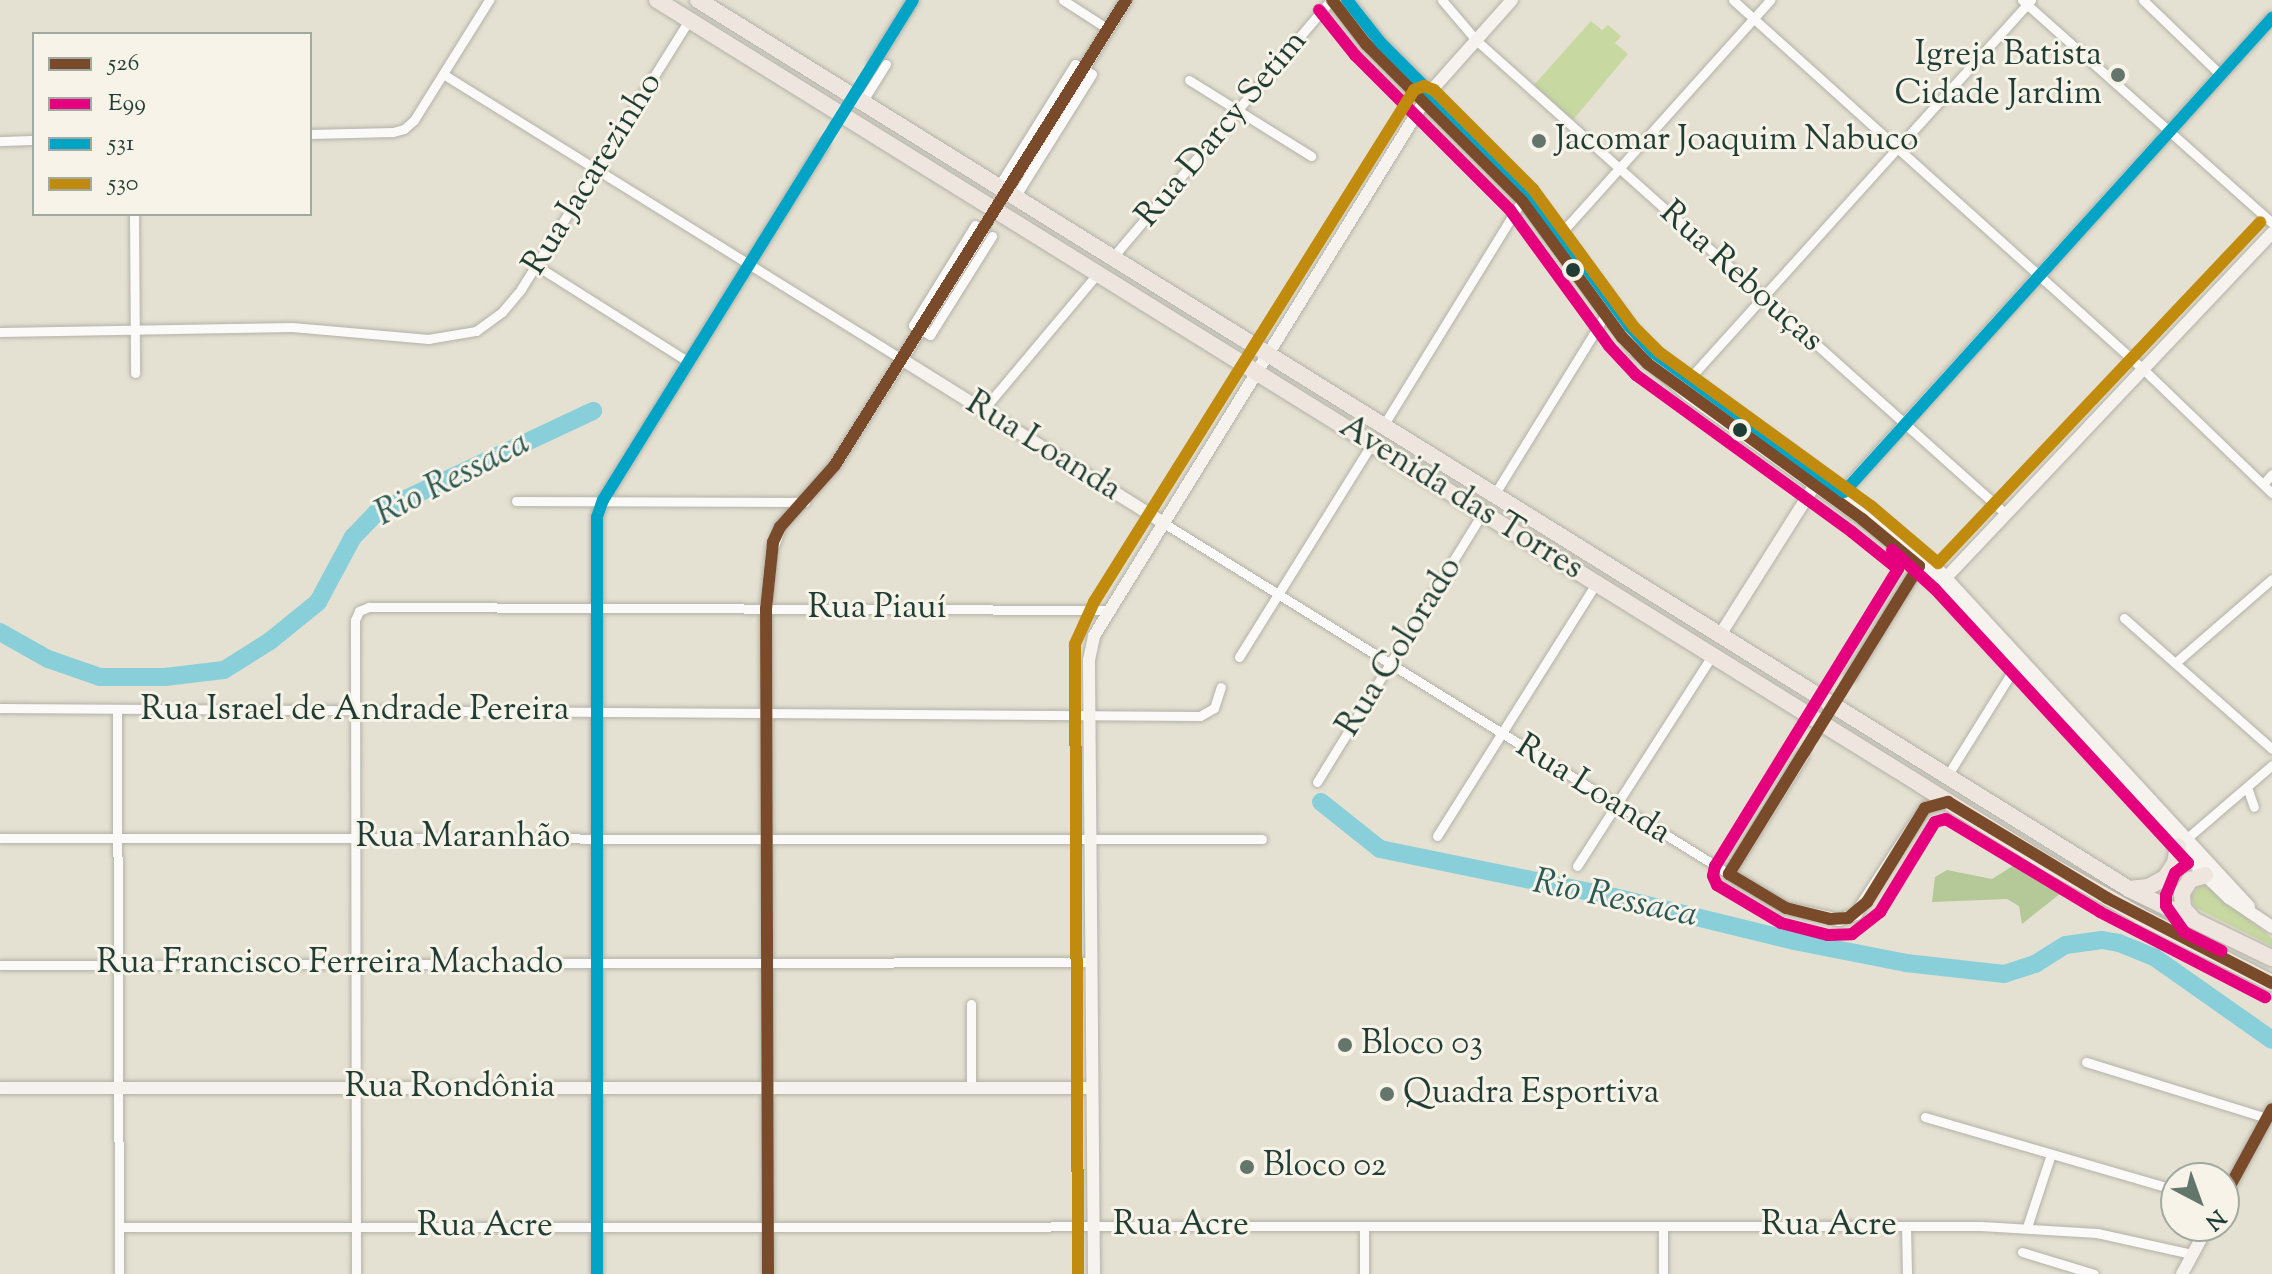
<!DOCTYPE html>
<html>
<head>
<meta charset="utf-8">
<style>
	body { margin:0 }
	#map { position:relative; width:2272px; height:1274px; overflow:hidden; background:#e5e1d2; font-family:"Sorts Mill Goudy",serif }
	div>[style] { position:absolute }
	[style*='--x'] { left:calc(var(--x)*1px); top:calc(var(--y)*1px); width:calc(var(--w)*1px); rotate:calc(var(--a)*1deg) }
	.green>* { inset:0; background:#c8d8a1 }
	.forest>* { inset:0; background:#b4c898 }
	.river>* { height:18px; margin:-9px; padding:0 9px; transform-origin:9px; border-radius:9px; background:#88cfda }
	.secondary-tunnel>* { height:12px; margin-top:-6px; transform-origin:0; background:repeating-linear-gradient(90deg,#bdc0b2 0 12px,transparent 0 18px) }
	.roads { filter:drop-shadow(0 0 2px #b2b2a8) drop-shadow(0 0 2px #b2b2a8) }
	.street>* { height:9px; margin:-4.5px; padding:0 4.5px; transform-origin:4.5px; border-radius:4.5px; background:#fbfaf8 }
	.secondary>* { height:12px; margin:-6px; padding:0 6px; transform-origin:6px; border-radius:6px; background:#f6f2ee }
	.highway>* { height:16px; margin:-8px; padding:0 8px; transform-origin:8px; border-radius:8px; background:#eee5de }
	.bus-1>* { height:12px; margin:-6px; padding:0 6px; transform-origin:6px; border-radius:6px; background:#7a4b2a }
	.bus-2>* { height:12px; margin:-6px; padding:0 6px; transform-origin:6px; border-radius:6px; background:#e5007d }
	.bus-3>* { height:12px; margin:-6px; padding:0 6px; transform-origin:6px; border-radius:6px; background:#02a4c6 }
	.bus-4>* { height:12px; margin:-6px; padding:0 6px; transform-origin:6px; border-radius:6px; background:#c18c0d }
	.dots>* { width:22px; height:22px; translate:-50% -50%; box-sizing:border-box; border:4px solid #f7f3e8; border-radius:50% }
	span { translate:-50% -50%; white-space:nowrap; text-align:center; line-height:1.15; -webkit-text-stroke:6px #f7f3e8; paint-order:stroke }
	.poi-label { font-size:34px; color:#1f3d34 }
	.right { translate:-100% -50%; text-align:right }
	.left { translate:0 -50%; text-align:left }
	.street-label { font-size:34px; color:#1f3d34 }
	.water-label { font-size:36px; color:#2c5956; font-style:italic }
	.legend { position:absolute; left:32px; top:32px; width:280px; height:184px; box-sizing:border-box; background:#f7f3e8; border:2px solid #a1aaa0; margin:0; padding:10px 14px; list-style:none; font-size:24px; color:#1f3d34 }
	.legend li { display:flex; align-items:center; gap:16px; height:40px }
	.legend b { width:40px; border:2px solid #a1aaa0 }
	.north { position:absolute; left:2160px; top:1162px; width:80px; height:80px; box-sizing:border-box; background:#f7f3e8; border:2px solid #a1aaa0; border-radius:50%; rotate:139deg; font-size:22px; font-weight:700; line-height:32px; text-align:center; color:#1f3d34 }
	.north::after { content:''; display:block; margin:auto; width:28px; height:36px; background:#64766b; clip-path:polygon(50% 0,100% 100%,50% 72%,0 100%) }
</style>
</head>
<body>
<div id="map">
	<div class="green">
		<i style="clip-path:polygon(1591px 21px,1602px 30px,1608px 25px,1621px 36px,1615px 43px,1628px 54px,1573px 120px,1534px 85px)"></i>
		<i style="clip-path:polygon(2200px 885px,2210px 888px,2272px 938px,2272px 946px,2196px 908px,2190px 897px)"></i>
	</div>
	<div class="forest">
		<i style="clip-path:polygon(2019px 862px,2065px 890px,2022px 924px,2019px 906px,2007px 899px,1932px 902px,1935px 877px,1947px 870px,1992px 879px)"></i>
	</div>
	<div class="river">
		<i style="--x:0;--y:632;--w:55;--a:29.4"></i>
		<i style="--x:48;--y:659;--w:55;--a:19.1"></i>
		<i style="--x:100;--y:677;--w:65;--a:0"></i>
		<i style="--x:165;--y:677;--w:59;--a:-6.8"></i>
		<i style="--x:224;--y:670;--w:54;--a:-32.2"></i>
		<i style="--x:270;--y:641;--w:62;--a:-39.1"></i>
		<i style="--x:318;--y:602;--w:74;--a:-61.7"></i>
		<i style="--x:353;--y:537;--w:33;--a:-46"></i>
		<i style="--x:376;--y:513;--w:240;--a:-25.2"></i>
		<i style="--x:1321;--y:802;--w:75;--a:38.5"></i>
		<i style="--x:1380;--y:849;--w:239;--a:11.6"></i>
		<i style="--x:1614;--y:897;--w:185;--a:13.7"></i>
		<i style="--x:1794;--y:941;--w:114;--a:11.1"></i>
		<i style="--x:1906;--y:963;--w:99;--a:6.4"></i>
		<i style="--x:2004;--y:974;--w:33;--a:-18"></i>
		<i style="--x:2035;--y:964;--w:36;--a:-32"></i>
		<i style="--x:2066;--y:945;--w:36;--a:-8"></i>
		<i style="--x:2102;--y:940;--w:17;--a:10"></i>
		<i style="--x:2119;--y:943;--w:38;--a:22"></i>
		<i style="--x:2154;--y:957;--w:144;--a:35.1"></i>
	</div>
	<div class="secondary-tunnel">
		<i style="--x:823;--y:145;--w:97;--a:-58.1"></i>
		<i style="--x:983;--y:230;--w:72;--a:-58.1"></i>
		<i style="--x:1803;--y:755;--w:92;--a:-58.7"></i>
	</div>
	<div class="roads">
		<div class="street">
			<i style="--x:1063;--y:0;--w:54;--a:32.8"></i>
			<i style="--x:1442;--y:0;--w:52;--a:49.6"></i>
			<i style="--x:1476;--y:40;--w:711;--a:41.81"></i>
			<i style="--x:1733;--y:0;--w:552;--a:41.99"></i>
			<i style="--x:2143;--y:369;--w:179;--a:43.9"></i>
			<i style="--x:2022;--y:0;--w:335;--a:41.7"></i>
			<i style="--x:2143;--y:0;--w:108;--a:43.9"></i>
			<i style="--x:443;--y:74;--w:542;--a:31.87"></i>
			<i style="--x:1189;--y:80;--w:144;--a:31.9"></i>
			<i style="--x:862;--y:102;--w:45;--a:-57.7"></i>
			<i style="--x:310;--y:134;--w:83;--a:-1.4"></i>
			<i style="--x:393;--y:132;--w:11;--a:-15"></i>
			<i style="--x:404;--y:129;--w:13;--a:-42"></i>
			<i style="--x:414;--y:120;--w:142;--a:-58"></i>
			<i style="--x:0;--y:141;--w:34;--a:-2"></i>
			<i style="--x:998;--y:187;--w:145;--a:-58"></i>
			<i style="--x:1075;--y:64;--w:10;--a:29"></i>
			<i style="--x:1084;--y:69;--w:9;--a:32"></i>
			<i style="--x:1092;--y:74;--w:145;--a:122"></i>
			<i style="--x:134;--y:214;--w:159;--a:89.6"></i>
			<i style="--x:975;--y:225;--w:118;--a:121.8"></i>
			<i style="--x:913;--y:325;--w:20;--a:30"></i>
			<i style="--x:930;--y:335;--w:117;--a:-57.9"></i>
			<i style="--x:1562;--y:232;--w:312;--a:-48.1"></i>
			<i style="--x:1112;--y:258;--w:338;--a:-49.7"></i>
			<i style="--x:537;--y:266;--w:180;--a:32.3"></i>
			<i style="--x:0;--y:332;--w:292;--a:-1"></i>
			<i style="--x:292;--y:327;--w:137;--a:5"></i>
			<i style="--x:428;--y:339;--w:49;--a:-9.5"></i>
			<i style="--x:476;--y:331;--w:32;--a:-36"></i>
			<i style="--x:502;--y:312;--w:30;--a:-50"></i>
			<i style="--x:521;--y:289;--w:317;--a:-58"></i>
			<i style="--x:1688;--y:380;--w:512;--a:-47.93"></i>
			<i style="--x:983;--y:410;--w:179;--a:-50"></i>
			<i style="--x:1383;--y:426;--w:265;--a:-58.4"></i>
			<i style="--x:2264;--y:483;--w:12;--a:-48"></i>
			<i style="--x:1494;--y:495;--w:213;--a:-58.3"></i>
			<i style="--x:516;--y:501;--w:289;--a:0.2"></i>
			<i style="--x:1162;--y:522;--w:667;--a:31.83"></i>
			<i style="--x:2124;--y:618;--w:198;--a:41.5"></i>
			<i style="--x:1239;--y:657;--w:252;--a:-58.1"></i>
			<i style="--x:2175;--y:663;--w:128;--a:-40.9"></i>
			<i style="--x:0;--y:708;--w:1200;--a:0.38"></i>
			<i style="--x:1200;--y:716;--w:16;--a:-30"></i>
			<i style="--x:1214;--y:708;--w:22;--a:-72"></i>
			<i style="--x:117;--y:709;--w:565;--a:89.8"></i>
			<i style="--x:1947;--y:776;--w:128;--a:-58"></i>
			<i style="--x:1317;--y:782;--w:317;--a:-58.4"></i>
			<i style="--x:2247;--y:787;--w:21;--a:71"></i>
			<i style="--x:1437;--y:836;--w:300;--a:-57.8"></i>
			<i style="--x:0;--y:838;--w:1262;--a:0.05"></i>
			<i style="--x:2186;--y:839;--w:113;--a:-40.7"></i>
			<i style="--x:1577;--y:866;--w:252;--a:-57.3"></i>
			<i style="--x:0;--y:965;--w:1091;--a:-0.16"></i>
			<i style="--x:971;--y:1004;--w:84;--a:90"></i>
			<i style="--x:2086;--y:1062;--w:189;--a:17.2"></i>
			<i style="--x:1925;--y:1117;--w:261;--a:16.2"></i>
			<i style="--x:1364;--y:1226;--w:48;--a:90"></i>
			<i style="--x:1663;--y:1226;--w:48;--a:90"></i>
			<i style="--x:1906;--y:1226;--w:48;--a:88.8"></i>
			<i style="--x:119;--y:1227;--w:1862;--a:-0.03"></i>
			<i style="--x:1981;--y:1226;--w:116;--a:3.5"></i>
			<i style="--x:2097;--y:1233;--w:97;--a:12.5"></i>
			<i style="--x:2027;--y:1227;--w:77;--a:-71.8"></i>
			<i style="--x:2022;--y:1252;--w:75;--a:17"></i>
			<i style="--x:356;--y:1274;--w:654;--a:-90.09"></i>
			<i style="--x:355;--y:620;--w:10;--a:-66"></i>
			<i style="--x:359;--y:611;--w:11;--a:-22"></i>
			<i style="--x:369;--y:607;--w:739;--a:0.23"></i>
		</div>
		<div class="secondary">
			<i style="--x:1332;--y:0;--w:56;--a:52.3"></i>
			<i style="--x:1366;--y:44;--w:221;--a:45"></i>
			<i style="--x:1522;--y:200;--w:187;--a:53.3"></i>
			<i style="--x:1634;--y:350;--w:70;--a:39.8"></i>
			<i style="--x:1688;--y:395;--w:214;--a:35.5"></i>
			<i style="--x:1862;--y:519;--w:74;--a:39.5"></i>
			<i style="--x:1919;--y:566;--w:421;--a:47.2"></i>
			<i style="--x:2205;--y:875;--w:33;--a:44"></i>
			<i style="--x:2229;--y:898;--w:52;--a:34"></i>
			<i style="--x:1347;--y:0;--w:55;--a:51.7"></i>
			<i style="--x:1381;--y:43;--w:212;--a:45"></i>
			<i style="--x:1531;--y:193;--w:165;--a:53.6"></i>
			<i style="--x:1629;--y:326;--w:37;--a:47"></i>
			<i style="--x:1654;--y:353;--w:265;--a:36.3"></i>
			<i style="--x:1868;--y:510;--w:85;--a:39.7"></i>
			<i style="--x:1933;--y:564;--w:466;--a:47.3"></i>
			<i style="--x:874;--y:63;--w:74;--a:-58.2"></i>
			<i style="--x:1021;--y:169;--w:199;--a:-58.1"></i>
			<i style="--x:903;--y:360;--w:305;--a:32"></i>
			<i style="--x:1838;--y:498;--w:647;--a:-47.88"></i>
			<i style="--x:1941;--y:583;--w:482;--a:-46.6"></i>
			<i style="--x:1720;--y:635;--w:178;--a:-57.7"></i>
			<i style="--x:1851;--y:676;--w:129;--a:-58.3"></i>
			<i style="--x:1803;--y:755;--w:140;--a:121.9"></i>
			<i style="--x:1729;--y:874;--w:66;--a:30.8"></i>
			<i style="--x:1786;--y:908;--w:54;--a:12.8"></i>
			<i style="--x:1839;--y:920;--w:18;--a:-19"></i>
			<i style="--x:1856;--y:914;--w:126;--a:-56.9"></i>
			<i style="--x:1925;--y:808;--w:24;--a:-15"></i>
			<i style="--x:0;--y:1088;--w:1092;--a:0"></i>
			<i style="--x:2224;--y:1197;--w:100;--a:-61.4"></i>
			<i style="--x:597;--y:1274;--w:757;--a:-90"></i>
			<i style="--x:597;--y:517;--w:18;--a:-71"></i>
			<i style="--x:603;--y:500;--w:418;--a:-58.2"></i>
			<i style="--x:768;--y:1274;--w:665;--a:-90.17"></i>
			<i style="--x:766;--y:609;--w:60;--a:-84.3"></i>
			<i style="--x:772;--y:549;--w:23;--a:-70"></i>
			<i style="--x:780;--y:527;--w:83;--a:-48.4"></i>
			<i style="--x:835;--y:465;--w:278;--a:-57.8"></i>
			<i style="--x:1094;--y:1274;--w:614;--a:-90.47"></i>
			<i style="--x:1089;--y:660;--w:25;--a:-78"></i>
			<i style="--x:1094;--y:636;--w:639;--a:-58.3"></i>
			<i style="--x:1430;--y:92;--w:123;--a:-48.3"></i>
			<i style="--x:2182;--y:1274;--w:55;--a:-61.6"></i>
		</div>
		<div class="highway">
			<i style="--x:657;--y:0;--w:1634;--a:31.84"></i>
			<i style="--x:2045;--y:862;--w:109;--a:29.6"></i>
			<i style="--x:2140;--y:916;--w:148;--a:26.9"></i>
			<i style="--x:698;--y:0;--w:1685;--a:31.85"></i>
			<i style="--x:2129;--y:889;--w:159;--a:25.8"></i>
			<i style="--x:2129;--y:889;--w:19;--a:-6"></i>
			<i style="--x:2148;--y:887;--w:19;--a:-28"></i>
			<i style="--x:2165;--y:878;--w:18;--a:-56"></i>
			<i style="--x:2175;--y:863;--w:17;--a:-80"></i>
			<i style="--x:2192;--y:918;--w:13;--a:-132"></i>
			<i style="--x:2183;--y:908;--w:15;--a:-94"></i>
			<i style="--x:2182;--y:893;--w:15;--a:-58"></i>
			<i style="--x:2190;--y:880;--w:16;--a:-18"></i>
		</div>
	</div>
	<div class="bus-1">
		<i style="--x:1332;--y:0;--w:56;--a:52.3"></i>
		<i style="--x:1366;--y:44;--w:221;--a:45"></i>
		<i style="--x:1522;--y:200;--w:170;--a:53.9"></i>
		<i style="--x:1622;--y:337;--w:37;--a:46"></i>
		<i style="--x:1648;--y:364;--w:264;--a:35.9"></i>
		<i style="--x:1862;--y:519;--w:74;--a:39.5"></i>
		<i style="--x:1919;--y:566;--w:362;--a:121.7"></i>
		<i style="--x:1729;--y:874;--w:66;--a:30.8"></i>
		<i style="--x:1786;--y:908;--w:45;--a:14"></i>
		<i style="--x:1830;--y:919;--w:18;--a:-3"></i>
		<i style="--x:1848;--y:918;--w:25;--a:-40"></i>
		<i style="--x:1867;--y:902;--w:110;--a:-58.3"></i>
		<i style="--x:1925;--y:808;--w:24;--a:-15"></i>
		<i style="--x:1948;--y:802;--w:186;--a:31.1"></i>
		<i style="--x:2107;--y:898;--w:186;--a:27.3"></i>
		<i style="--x:2224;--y:1197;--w:100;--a:-61.4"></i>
		<i style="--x:768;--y:1274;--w:665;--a:-90.17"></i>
		<i style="--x:766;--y:609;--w:67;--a:-84"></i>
		<i style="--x:773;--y:542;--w:17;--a:-65"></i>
		<i style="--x:780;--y:527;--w:83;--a:-48.4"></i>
		<i style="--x:835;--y:465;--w:549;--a:-57.96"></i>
	</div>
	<div class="bus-2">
		<i style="--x:1319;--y:10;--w:58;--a:51.3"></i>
		<i style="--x:1355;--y:55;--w:219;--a:45"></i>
		<i style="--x:1510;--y:210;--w:168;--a:53.9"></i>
		<i style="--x:1609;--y:346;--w:40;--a:47"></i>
		<i style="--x:1636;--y:375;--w:267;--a:36"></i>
		<i style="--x:1852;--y:532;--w:59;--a:38.8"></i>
		<i style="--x:1898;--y:569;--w:349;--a:121.6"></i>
		<i style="--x:1715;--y:866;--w:10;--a:101"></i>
		<i style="--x:1713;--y:876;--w:10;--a:66"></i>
		<i style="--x:1717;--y:885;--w:74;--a:30.7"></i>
		<i style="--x:1781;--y:923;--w:49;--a:14.3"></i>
		<i style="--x:1828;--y:935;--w:24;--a:-2"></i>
		<i style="--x:1852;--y:934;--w:36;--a:-38"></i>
		<i style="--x:1880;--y:912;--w:105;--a:-58.6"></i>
		<i style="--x:1935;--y:822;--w:11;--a:-15"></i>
		<i style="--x:1946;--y:819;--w:180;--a:31.1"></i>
		<i style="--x:2100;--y:912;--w:186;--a:27.3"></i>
		<i style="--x:1892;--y:550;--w:58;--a:42.2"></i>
		<i style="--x:1935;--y:589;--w:373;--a:47.3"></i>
		<i style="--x:2188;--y:863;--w:16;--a:142"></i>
		<i style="--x:2175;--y:873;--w:24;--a:112"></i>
		<i style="--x:2166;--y:895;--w:11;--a:90"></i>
		<i style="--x:2166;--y:906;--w:32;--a:55"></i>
		<i style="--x:2184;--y:932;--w:42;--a:26.6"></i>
	</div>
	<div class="bus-3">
		<i style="--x:1347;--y:0;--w:55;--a:51.7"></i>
		<i style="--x:1381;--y:43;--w:212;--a:45"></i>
		<i style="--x:1531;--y:193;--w:165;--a:53.6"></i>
		<i style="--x:1629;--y:326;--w:37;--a:47"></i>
		<i style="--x:1654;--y:353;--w:235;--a:36.2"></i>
		<i style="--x:1844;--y:492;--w:639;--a:-47.92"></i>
		<i style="--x:597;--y:1274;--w:757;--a:-90"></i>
		<i style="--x:597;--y:517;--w:18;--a:-71"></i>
		<i style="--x:603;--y:500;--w:588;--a:-58.2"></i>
	</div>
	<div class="bus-4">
		<i style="--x:1078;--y:1274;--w:630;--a:-90.27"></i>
		<i style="--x:1075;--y:644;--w:46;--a:-65.7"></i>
		<i style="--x:1094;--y:602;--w:604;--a:-57.99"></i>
		<i style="--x:1414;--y:90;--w:11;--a:-22"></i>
		<i style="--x:1424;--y:86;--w:11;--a:22"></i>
		<i style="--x:1434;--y:90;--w:140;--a:45"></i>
		<i style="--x:1533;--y:189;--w:171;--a:53.8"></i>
		<i style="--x:1634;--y:327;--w:35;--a:45"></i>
		<i style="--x:1659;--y:352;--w:262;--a:36"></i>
		<i style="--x:1871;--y:506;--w:88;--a:40.4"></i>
		<i style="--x:1938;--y:563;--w:469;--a:-46.6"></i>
	</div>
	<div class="dots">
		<i style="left:2118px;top:75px;background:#64766b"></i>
		<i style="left:1539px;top:141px;background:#64766b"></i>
		<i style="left:1573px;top:270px;background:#1f3d34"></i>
		<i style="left:1740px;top:430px;background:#1f3d34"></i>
		<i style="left:1345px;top:1045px;background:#64766b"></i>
		<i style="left:1387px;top:1094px;background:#64766b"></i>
		<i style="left:1247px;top:1167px;background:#64766b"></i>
	</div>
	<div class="poi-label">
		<span class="right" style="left:2102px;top:75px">Igreja Batista<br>Cidade Jardim</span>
		<span class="left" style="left:1555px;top:141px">Jacomar Joaquim Nabuco</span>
		<span class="left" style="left:1361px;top:1045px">Bloco 03</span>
		<span class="left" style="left:1403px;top:1094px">Quadra Esportiva</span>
		<span class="left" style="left:1263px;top:1167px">Bloco 02</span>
	</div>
	<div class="street-label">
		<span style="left:1222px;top:129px;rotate:-50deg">Rua Darcy Setim</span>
		<span style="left:593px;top:174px;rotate:-58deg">Rua Jacarezinho</span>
		<span style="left:1741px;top:277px;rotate:42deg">Rua Rebouças</span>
		<span style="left:1043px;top:447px;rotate:32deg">Rua Loanda</span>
		<span style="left:1461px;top:498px;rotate:32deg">Avenida das Torres</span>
		<span style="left:877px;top:609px">Rua Piauí</span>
		<span style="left:1400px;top:647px;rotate:-58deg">Rua Colorado</span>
		<span style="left:355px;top:711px">Rua Israel de Andrade Pereira</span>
		<span style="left:1593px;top:790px;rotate:32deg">Rua Loanda</span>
		<span style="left:463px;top:838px">Rua Maranhão</span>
		<span style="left:330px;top:964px">Rua Francisco Ferreira Machado</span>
		<span style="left:450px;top:1088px">Rua Rondônia</span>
		<span style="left:1181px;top:1226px">Rua Acre</span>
		<span style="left:1829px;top:1226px">Rua Acre</span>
		<span style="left:485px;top:1227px">Rua Acre</span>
	</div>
	<div class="water-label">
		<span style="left:453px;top:480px;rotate:-27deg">Rio Ressaca</span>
		<span style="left:1615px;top:900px;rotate:12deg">Rio Ressaca</span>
	</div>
	<ul class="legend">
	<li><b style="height:10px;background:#7a4b2a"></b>526</li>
	<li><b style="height:10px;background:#e5007d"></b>E99</li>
	<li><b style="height:10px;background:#02a4c6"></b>531</li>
	<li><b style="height:10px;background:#c18c0d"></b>530</li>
	</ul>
	<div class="north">N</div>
</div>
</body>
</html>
